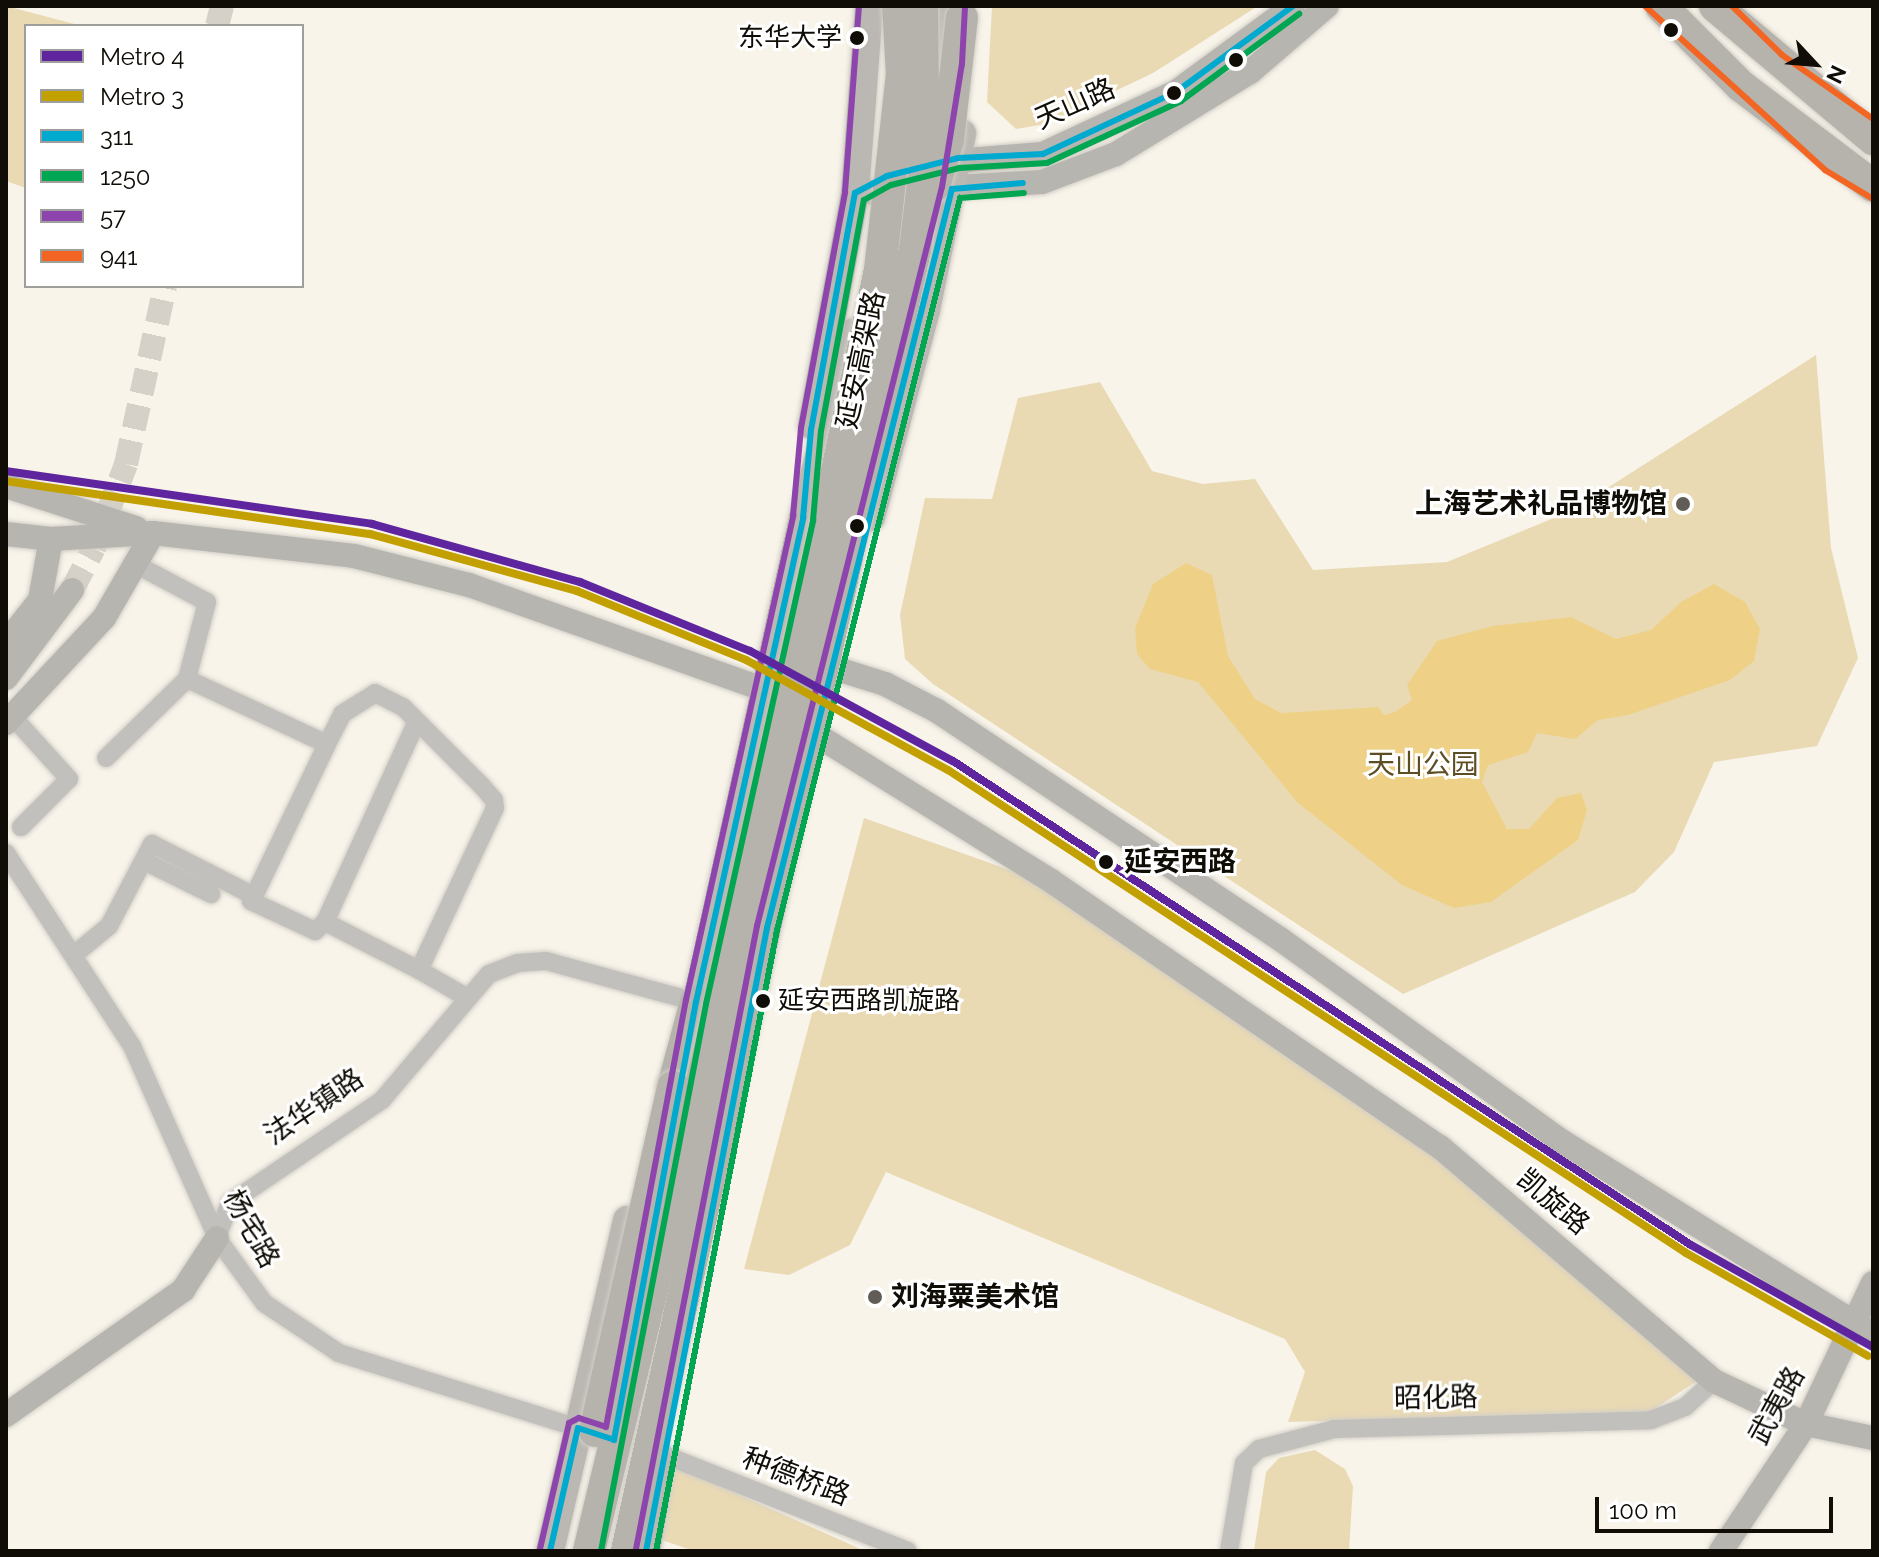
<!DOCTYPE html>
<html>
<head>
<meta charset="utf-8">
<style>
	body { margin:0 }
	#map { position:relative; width:1879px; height:1557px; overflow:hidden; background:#f8f4ea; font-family:Raleway,"Noto Sans SC",sans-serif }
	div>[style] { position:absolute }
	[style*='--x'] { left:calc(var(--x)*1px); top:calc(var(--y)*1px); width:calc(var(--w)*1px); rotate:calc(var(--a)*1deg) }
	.green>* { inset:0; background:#e9dab4 }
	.water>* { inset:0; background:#eed187 }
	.secondary-tunnel>* { height:24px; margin-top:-12px; transform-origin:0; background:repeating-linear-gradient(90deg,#d5d1c8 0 24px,transparent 0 36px) }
	.roads { filter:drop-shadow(0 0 2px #d2cec6) drop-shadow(0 0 2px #d2cec6) }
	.street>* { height:18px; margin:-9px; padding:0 9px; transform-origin:9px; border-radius:9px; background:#c2c0bc }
	.secondary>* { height:24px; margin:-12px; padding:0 12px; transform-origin:12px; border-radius:12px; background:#b7b5b0 }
	.primary>* { height:28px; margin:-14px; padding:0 14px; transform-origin:14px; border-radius:14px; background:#bbb8b3 }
	.highway>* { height:32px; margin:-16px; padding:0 16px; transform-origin:16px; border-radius:16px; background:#b5b3ac }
	.bridges { filter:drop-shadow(0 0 2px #d2cec6) drop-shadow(0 0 2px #d2cec6) }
	.highway-bridge>* { height:32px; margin:-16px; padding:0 16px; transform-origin:16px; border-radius:16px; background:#b5b3ac }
	.bus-1>* { height:6px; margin:-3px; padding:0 3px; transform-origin:3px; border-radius:3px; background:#00a9ce }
	.bus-2>* { height:6px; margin:-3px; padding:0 3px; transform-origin:3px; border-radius:3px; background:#00a651 }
	.bus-3>* { height:6px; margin:-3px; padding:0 3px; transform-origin:3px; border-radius:3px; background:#8e44ad }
	.bus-4>* { height:6px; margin:-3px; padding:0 3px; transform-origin:3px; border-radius:3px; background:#f26522 }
	.metro-1>* { height:8px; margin:-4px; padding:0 4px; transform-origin:4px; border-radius:4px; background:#5f259f }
	.metro-2>* { height:8px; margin:-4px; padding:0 4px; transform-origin:4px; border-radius:4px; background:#c3a002 }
	.dots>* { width:22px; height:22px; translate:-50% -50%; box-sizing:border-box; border:4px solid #fff; border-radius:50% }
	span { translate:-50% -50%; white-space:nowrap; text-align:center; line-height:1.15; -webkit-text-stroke:6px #fff; paint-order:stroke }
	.bus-label { font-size:26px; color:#100c06 }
	.right { translate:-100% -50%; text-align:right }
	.left { translate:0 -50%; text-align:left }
	.street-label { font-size:28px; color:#100c06 }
	.poi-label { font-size:28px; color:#100c06; font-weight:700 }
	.park-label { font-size:28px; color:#5d4d23 }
	.stop-label { font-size:28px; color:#100c06; font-weight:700 }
	.frame { position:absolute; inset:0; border:8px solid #100c06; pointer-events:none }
	.legend { position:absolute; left:24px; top:24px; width:280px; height:264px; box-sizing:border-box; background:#fff; border:2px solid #9f9e9b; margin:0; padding:10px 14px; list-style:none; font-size:24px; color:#100c06 }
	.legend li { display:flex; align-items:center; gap:16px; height:40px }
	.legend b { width:40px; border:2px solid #9f9e9b }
	.north { position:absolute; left:1775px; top:24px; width:80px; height:80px; -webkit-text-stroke:6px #fff; paint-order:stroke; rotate:116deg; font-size:22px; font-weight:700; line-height:32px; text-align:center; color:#100c06 }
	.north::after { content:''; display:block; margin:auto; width:28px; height:36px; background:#100c06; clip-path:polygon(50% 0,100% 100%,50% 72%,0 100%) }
	.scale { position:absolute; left:1595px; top:1497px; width:238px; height:36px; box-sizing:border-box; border:4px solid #100c06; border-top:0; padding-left:10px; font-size:24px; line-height:28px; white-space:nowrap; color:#100c06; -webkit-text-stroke:6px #fff; paint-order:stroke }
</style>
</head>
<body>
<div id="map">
	<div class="green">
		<i style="clip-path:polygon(6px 6px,82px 26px,26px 26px,26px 188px,6px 181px)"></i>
		<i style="clip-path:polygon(992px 6px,1258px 6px,1153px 73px,1046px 124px,1016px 129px,987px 102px)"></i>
		<i style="clip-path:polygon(1816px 355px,1831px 548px,1858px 658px,1817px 746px,1714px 762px,1674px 852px,1635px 892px,1403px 994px,933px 684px,905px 659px,900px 615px,925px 498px,992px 499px,1018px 398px,1100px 382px,1152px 471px,1203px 484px,1255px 479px,1313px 570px,1447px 562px,1571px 511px)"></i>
		<i style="clip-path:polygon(864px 818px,1046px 883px,1439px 1148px,1700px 1379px,1651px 1411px,1288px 1422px,1305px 1372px,1285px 1339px,886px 1172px,850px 1245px,789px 1275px,744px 1269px)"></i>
		<i style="clip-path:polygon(1315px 1450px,1345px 1469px,1353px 1486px,1349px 1551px,1254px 1551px,1266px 1472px,1279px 1458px)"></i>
		<i style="clip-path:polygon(668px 1463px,865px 1551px,694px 1551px,656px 1538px)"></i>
	</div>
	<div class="water">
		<i style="clip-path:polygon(1186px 563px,1212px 575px,1228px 656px,1255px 699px,1281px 713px,1378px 707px,1384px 715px,1395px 712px,1412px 700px,1407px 685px,1437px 641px,1493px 626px,1571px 617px,1616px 639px,1651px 630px,1681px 602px,1714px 584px,1745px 602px,1760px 629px,1754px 661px,1730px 680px,1628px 715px,1598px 720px,1575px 739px,1537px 733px,1528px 752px,1488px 765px,1482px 782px,1507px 829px,1529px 829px,1557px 798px,1581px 793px,1587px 810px,1578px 840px,1491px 902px,1454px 908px,1402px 885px,1298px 803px,1198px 682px,1150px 669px,1137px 654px,1135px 628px,1153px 584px)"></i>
	</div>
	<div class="secondary-tunnel">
		<i style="--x:217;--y:26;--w:21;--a:-76"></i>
		<i style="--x:72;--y:590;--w:47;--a:-62.4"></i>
		<i style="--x:94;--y:548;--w:90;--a:-69.1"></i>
		<i style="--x:126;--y:464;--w:182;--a:-77.6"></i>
	</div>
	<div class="roads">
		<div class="street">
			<i style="--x:137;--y:565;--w:79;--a:27.9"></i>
			<i style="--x:207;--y:602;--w:80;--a:104.6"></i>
			<i style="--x:12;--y:716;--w:85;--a:47.9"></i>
			<i style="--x:69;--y:779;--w:68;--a:135"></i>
			<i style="--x:327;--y:744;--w:34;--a:-63"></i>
			<i style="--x:342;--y:714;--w:39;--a:-32"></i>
			<i style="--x:375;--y:693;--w:31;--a:27"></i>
			<i style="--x:403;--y:707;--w:110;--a:45"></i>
			<i style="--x:481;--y:785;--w:20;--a:49"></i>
			<i style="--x:494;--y:800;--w:8;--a:83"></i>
			<i style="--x:495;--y:808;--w:179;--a:115.1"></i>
			<i style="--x:419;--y:970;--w:106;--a:-152.9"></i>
			<i style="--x:325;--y:922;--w:221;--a:-65.4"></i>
			<i style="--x:6;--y:853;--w:230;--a:56.9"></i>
			<i style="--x:132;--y:1046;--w:210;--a:66.1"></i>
			<i style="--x:217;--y:1238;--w:80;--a:54.1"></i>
			<i style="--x:264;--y:1303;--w:90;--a:33.7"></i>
			<i style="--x:339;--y:1353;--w:261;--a:17.4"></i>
			<i style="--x:144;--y:861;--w:75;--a:26.2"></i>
			<i style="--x:254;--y:896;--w:6;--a:121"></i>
			<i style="--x:251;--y:901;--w:71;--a:25.1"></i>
			<i style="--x:315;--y:931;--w:13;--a:-42"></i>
			<i style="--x:75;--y:954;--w:44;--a:-39.5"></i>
			<i style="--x:109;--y:926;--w:93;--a:-62.3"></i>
			<i style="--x:152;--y:844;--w:114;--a:27"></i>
			<i style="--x:254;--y:896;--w:169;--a:-64.3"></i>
			<i style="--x:327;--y:744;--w:154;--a:-155.1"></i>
			<i style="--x:187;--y:679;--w:113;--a:135.7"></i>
			<i style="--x:419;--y:970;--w:54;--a:29.9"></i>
			<i style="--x:217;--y:1238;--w:37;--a:-70"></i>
			<i style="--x:230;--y:1203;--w:184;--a:-34.1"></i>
			<i style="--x:382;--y:1100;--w:165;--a:-49.7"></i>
			<i style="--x:489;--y:974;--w:30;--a:-21"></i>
			<i style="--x:517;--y:963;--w:29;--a:-4"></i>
			<i style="--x:546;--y:961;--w:156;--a:15.3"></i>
			<i style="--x:662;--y:1454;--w:264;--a:21.5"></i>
			<i style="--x:1229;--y:1551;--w:89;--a:-80.3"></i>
			<i style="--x:1244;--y:1463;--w:21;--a:-43"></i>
			<i style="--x:1259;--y:1449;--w:78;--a:-14.9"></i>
			<i style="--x:1334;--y:1429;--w:317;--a:-1.6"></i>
			<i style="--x:1651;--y:1420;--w:36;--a:-21"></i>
			<i style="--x:1685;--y:1407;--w:39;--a:-42"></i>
		</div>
		<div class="secondary">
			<i style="--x:942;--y:162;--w:101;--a:-4.5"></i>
			<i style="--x:1043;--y:154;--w:147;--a:-25"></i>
			<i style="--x:1176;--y:92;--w:145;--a:-36.3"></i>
			<i style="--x:855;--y:193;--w:187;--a:-3.4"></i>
			<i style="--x:1042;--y:182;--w:79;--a:-20.7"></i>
			<i style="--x:1116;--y:154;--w:157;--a:-31.5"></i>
			<i style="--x:1250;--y:72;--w:101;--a:-40.6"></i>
			<i style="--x:6;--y:486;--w:137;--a:17.9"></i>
			<i style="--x:6;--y:534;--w:45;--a:6.3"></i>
			<i style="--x:51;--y:539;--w:102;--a:-3.4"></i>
			<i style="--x:153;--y:533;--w:202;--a:6.5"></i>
			<i style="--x:354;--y:556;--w:119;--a:14.2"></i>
			<i style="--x:469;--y:585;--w:315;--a:19.5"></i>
			<i style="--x:766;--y:690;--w:66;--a:41.9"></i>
			<i style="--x:815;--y:734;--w:278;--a:31.9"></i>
			<i style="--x:1051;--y:881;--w:471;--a:34.4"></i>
			<i style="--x:1440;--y:1147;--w:360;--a:40.5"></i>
			<i style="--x:1714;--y:1381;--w:102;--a:25.1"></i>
			<i style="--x:1806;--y:1424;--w:68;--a:11.8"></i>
			<i style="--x:6;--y:643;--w:55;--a:-51.7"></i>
			<i style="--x:40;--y:600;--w:62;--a:-79.8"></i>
			<i style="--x:807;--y:677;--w:28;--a:-18"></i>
			<i style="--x:834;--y:668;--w:53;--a:17.4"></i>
			<i style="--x:885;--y:684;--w:59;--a:27.4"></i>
			<i style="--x:937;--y:711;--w:412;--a:33.6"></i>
			<i style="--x:1280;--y:939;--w:348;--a:35.7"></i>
			<i style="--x:1563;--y:1142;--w:365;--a:31.8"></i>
			<i style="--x:6;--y:678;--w:110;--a:-53.1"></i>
			<i style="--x:6;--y:723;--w:144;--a:-47"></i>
			<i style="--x:104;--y:618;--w:98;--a:-60"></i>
			<i style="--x:6;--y:1415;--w:217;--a:-35.2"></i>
			<i style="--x:183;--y:1290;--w:62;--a:-56.8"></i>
			<i style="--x:1721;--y:1551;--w:153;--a:-56.2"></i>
			<i style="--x:1806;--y:1424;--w:156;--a:-64.6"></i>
		</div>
		<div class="primary">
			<i style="--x:934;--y:106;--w:100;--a:-85.4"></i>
			<i style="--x:812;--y:425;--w:236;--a:-79.5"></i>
			<i style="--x:855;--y:193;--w:188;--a:-85.7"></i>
			<i style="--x:871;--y:517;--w:214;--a:-75.1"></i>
			<i style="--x:926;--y:310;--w:180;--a:-78.4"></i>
			<i style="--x:692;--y:1022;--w:516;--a:-77.58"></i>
			<i style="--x:803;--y:518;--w:191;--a:-75.5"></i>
			<i style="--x:550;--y:1551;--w:340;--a:-76.9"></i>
			<i style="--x:646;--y:1551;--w:88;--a:-80.2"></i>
		</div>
		<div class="highway">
			<i style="--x:1661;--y:6;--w:113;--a:45"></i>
			<i style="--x:1741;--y:86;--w:166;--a:37.1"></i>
			<i style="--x:1715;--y:6;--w:207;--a:40.1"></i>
			<i style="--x:673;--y:1087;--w:88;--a:-74.9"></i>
		</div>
	</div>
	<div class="bridges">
		<div class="highway-bridge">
			<i style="--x:934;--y:186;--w:48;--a:-73.1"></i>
			<i style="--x:948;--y:140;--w:123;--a:-83.5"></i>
			<i style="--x:595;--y:1431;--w:353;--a:-77.2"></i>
			<i style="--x:589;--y:1551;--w:662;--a:-76.47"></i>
			<i style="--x:744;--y:907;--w:651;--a:-77.95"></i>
			<i style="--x:880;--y:270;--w:196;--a:-83.6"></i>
			<i style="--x:902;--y:75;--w:69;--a:-93.3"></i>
			<i style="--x:627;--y:1551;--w:1332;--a:-77.52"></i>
			<i style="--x:915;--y:250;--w:76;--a:-83.2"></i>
			<i style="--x:924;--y:175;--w:169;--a:-90.7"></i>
		</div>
	</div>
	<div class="bus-1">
		<i style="--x:550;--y:1551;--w:126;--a:-77.2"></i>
		<i style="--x:578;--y:1428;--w:38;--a:18"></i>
		<i style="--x:614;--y:1440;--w:446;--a:-79.4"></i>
		<i style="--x:696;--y:1002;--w:496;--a:-77.5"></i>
		<i style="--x:803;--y:518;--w:88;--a:-84.8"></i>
		<i style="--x:811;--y:430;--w:241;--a:-79.5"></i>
		<i style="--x:855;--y:193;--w:36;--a:-28"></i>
		<i style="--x:887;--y:176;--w:73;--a:-14.2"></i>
		<i style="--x:958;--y:158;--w:85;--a:-2.7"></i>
		<i style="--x:1043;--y:154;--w:147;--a:-25"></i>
		<i style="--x:1176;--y:92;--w:145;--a:-36.3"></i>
		<i style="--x:646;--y:1551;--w:635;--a:-79.01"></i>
		<i style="--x:767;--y:928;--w:762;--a:-75.95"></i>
		<i style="--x:952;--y:189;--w:71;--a:-4.8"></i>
	</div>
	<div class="bus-2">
		<i style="--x:601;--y:1551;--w:557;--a:-79.13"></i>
		<i style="--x:706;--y:1004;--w:496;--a:-77.5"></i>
		<i style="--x:813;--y:520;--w:89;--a:-84.9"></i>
		<i style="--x:821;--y:431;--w:235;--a:-79.5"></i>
		<i style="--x:864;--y:200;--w:31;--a:-29"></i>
		<i style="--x:891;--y:185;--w:70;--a:-14"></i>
		<i style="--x:959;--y:168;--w:88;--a:-3.3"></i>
		<i style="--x:1047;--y:163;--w:148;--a:-24.8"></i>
		<i style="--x:1181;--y:101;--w:147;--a:-36.4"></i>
		<i style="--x:656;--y:1551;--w:633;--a:-78.97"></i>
		<i style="--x:777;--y:930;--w:755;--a:-75.96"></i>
		<i style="--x:960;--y:198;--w:64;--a:-4.5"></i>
	</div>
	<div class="bus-3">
		<i style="--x:540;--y:1549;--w:129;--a:-77"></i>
		<i style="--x:569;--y:1423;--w:11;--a:-27"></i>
		<i style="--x:579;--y:1418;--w:28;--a:18"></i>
		<i style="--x:606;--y:1427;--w:434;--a:-79.4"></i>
		<i style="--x:686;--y:1000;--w:496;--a:-77.5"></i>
		<i style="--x:793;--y:516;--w:88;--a:-84.8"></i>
		<i style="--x:801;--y:428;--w:240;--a:-79.4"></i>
		<i style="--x:845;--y:192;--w:187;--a:-85.7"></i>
		<i style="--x:636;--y:1549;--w:635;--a:-79.01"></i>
		<i style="--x:757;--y:926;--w:762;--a:-75.95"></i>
		<i style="--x:942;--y:187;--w:125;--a:-80.8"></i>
		<i style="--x:962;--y:64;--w:58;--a:-87"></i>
	</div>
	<div class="bus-4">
		<i style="--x:1645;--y:6;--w:244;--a:42.3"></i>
		<i style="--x:1825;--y:170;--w:56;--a:31.1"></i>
		<i style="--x:1732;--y:6;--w:70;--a:44.4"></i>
		<i style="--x:1782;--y:55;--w:111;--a:35.1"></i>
	</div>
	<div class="metro-1">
		<i style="--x:6;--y:471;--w:370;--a:8.2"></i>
		<i style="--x:372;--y:524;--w:216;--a:15.6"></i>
		<i style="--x:580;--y:582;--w:183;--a:22.1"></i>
		<i style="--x:750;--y:651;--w:231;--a:28.5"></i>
		<i style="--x:953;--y:761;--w:883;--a:33.26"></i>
		<i style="--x:1691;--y:1245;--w:209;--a:29.3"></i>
	</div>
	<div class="metro-2">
		<i style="--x:6;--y:481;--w:368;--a:8.3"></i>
		<i style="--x:370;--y:534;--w:215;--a:15.4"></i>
		<i style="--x:577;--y:591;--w:183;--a:22.2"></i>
		<i style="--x:746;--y:660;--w:230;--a:28.6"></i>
		<i style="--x:948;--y:770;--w:882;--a:33.2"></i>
		<i style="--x:1686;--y:1253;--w:209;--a:29.5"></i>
	</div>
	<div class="dots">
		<i style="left:1671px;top:30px;background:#100c06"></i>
		<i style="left:857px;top:38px;background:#100c06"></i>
		<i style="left:1236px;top:60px;background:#100c06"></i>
		<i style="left:1174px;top:93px;background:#100c06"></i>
		<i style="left:1683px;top:504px;background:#615d56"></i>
		<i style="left:857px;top:526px;background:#100c06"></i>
		<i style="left:1106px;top:862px;background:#100c06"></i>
		<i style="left:763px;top:1001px;background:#100c06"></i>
		<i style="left:875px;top:1297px;background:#615d56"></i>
	</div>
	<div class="bus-label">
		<span class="right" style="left:842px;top:38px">东华大学</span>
		<span class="left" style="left:778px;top:1001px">延安西路凯旋路</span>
	</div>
	<div class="street-label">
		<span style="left:1075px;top:104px;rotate:-24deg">天山路</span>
		<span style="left:861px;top:360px;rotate:-78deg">延安高架路</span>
		<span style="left:314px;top:1107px;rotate:-34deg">法华镇路</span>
		<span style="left:1553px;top:1202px;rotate:40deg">凯旋路</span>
		<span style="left:251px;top:1229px;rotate:61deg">杨宅路</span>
		<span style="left:1436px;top:1398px;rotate:-1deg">昭化路</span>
		<span style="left:1777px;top:1406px;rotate:-61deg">武夷路</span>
		<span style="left:796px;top:1477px;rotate:21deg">种德桥路</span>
	</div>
	<div class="poi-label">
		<span class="right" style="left:1667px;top:504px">上海艺术礼品博物馆</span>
		<span class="left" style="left:891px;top:1297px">刘海粟美术馆</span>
	</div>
	<div class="park-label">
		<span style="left:1423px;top:765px">天山公园</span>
	</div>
	<div class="stop-label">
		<span class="left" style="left:1124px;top:862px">延安西路</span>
	</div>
	<div class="frame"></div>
	<ul class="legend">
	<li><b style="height:10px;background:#5f259f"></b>Metro 4</li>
	<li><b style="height:10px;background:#c3a002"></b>Metro 3</li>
	<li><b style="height:10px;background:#00a9ce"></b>311</li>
	<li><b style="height:10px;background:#00a651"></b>1250</li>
	<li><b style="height:10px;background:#8e44ad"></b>57</li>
	<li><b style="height:10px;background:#f26522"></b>941</li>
	</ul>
	<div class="north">N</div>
	<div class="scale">100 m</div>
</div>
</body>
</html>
